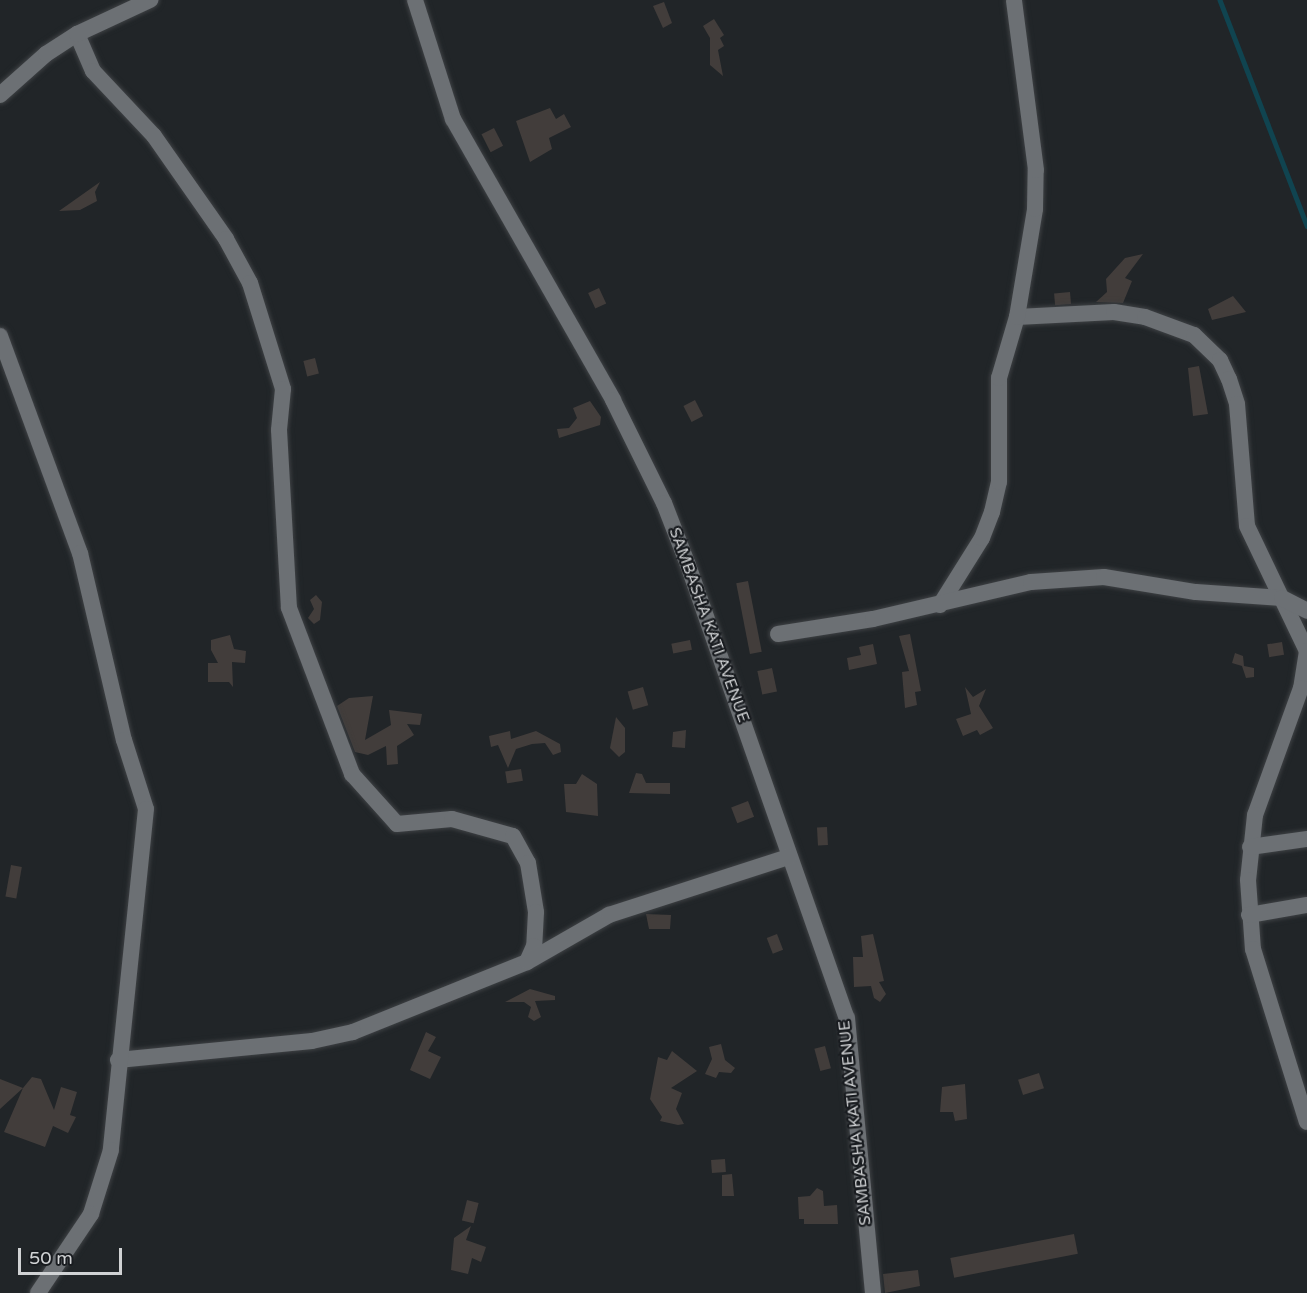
<!DOCTYPE html>
<html>
<head>
<meta charset="utf-8">
<style>
	body { margin:0 }
	#map { position:relative; width:1307px; height:1293px; overflow:hidden; background:#212528; font-family:"Varela Round",sans-serif }
	div>[style] { position:absolute }
	[style*='--x'] { left:calc(var(--x)*1px); top:calc(var(--y)*1px); width:calc(var(--w)*1px); rotate:calc(var(--a)*1deg) }
	.stream>* { height:4.5px; margin:-2.25px; padding:0 2.25px; transform-origin:2.25px; border-radius:2.25px; background:#104450 }
	.building>* { inset:0; background:#423d3b; transform-origin:0 0 }
	.roads { filter:drop-shadow(0 0 2px #3e4144) drop-shadow(0 0 2px #3e4144) }
	.minor>* { height:16px; margin:-8px; padding:0 8px; transform-origin:8px; border-radius:8px; background:#6c7074 }
	span { translate:-50% -50%; white-space:nowrap; text-align:center; line-height:1.15; -webkit-text-stroke:4.5px #181b1f; paint-order:stroke }
	.street-label { font-size:16px; color:#d0d2d4 }
	.scale { position:absolute; left:18px; top:1248px; width:104px; height:27px; box-sizing:border-box; border:3px solid #d0d2d4; border-top:0; padding-left:8px; font-size:18px; line-height:21px; white-space:nowrap; color:#d0d2d4; -webkit-text-stroke:4px #181b1f; paint-order:stroke }
</style>
</head>
<body>
<div id="map">
	<div class="stream">
		<i style="--x:1220;--y:0;--w:242;--a:68.9"></i>
	</div>
	<div class="building">
		<i style="clip-path:polygon(664px 2px,672px 23px,663px 28px,653px 6px)"></i>
		<i style="clip-path:polygon(714px 19px,724px 35px,720px 38px,724px 46px,718px 50px,723px 76px,710px 65px,710px 38px,703px 26px)"></i>
		<i style="clip-path:polygon(550px 108px,556px 119px,564px 114px,571px 127px,549px 138px,552px 149px,530px 162px,516px 121px)"></i>
		<i style="left:494px;top:128px;width:20px;height:14px;rotate:63deg"></i>
		<i style="clip-path:polygon(100px 182px,95px 192px,97px 201px,80px 210px,59px 211px)"></i>
		<i style="clip-path:polygon(1143px 254px,1125px 278px,1132px 281px,1123px 303px,1096px 302px,1107px 292px,1106px 279px,1125px 258px)"></i>
		<i style="left:599px;top:288px;width:17px;height:12px;rotate:65deg"></i>
		<i style="left:1070px;top:292px;width:12px;height:16px;rotate:85deg"></i>
		<i style="clip-path:polygon(1233px 296px,1246px 312px,1212px 320px,1208px 309px)"></i>
		<i style="left:315px;top:358px;width:16px;height:12px;rotate:76deg"></i>
		<i style="clip-path:polygon(1199px 366px,1208px 414px,1193px 416px,1188px 368px)"></i>
		<i style="left:695px;top:400px;width:18px;height:13px;rotate:63deg"></i>
		<i style="clip-path:polygon(590px 401px,601px 417px,600px 425px,559px 438px,557px 429px,569px 428px,577px 418px,573px 408px)"></i>
		<i style="left:748px;top:581px;width:72px;height:12px;rotate:79deg"></i>
		<i style="clip-path:polygon(316px 595px,322px 602px,320px 620px,314px 624px,308px 618px,314px 609px,310px 600px)"></i>
		<i style="clip-path:polygon(910px 634px,921px 691px,915px 692px,917px 705px,905px 708px,902px 672px,909px 671px,899px 636px)"></i>
		<i style="clip-path:polygon(230px 635px,234px 649px,246px 651px,245px 663px,232px 662px,233px 687px,229px 682px,208px 682px,208px 663px,218px 663px,211px 650px,211px 640px)"></i>
		<i style="left:690px;top:640px;width:10px;height:19px;rotate:79deg"></i>
		<i style="left:1282px;top:642px;width:13px;height:15px;rotate:81deg"></i>
		<i style="clip-path:polygon(873px 644px,877px 664px,849px 670px,847px 658px,861px 655px,859px 647px)"></i>
		<i style="clip-path:polygon(1235px 653px,1243px 656px,1244px 666px,1254px 668px,1254px 677px,1246px 678px,1242px 666px,1232px 663px)"></i>
		<i style="left:772px;top:668px;width:24px;height:15px;rotate:78deg"></i>
		<i style="left:643px;top:687px;width:19px;height:16px;rotate:74deg"></i>
		<i style="clip-path:polygon(965px 687px,973px 697px,986px 689px,979px 706px,993px 728px,980px 735px,977px 730px,963px 736px,956px 719px,971px 714px)"></i>
		<i style="clip-path:polygon(373px 696px,365px 740px,391px 725px,389px 710px,422px 714px,420px 725px,407px 724px,414px 735px,397px 746px,398px 764px,387px 765px,386px 746px,368px 755px,355px 752px,337px 706px,349px 698px)"></i>
		<i style="clip-path:polygon(616px 717px,625px 728px,625px 752px,619px 757px,610px 748px)"></i>
		<i style="clip-path:polygon(686px 730px,685px 748px,672px 747px,673px 732px)"></i>
		<i style="clip-path:polygon(510px 731px,511px 739px,536px 731px,560px 744px,561px 752px,553px 755px,545px 743px,532px 744px,516px 749px,508px 768px,498px 745px,491px 747px,489px 736px)"></i>
		<i style="left:521px;top:769px;width:12px;height:16px;rotate:81deg"></i>
		<i style="clip-path:polygon(636px 773px,642px 774px,646px 783px,670px 783px,670px 794px,629px 793px)"></i>
		<i style="clip-path:polygon(582px 774px,597px 784px,598px 816px,566px 812px,564px 784px,576px 784px)"></i>
		<i style="left:748px;top:801px;width:17px;height:18px;rotate:69deg"></i>
		<i style="left:827px;top:827px;width:18px;height:10px;rotate:87deg"></i>
		<i style="left:11px;top:865px;width:11px;height:32px;rotate:10deg"></i>
		<i style="clip-path:polygon(646px 914px,671px 915px,670px 929px,649px 929px)"></i>
		<i style="left:777px;top:934px;width:17px;height:11px;rotate:69deg"></i>
		<i style="clip-path:polygon(873px 934px,884px 981px,879px 982px,886px 994px,880px 1002px,874px 998px,871px 986px,854px 987px,853px 957px,863px 957px,861px 936px)"></i>
		<i style="clip-path:polygon(530px 989px,555px 996px,555px 1000px,535px 1001px,541px 1017px,534px 1021px,528px 1017px,531px 1007px,524px 1002px,505px 1002px)"></i>
		<i style="clip-path:polygon(426px 1032px,436px 1037px,428px 1051px,441px 1057px,430px 1079px,410px 1070px)"></i>
		<i style="clip-path:polygon(721px 1044px,725px 1060px,735px 1068px,731px 1073px,719px 1072px,716px 1078px,705px 1074px,712px 1059px,709px 1047px)"></i>
		<i style="left:825px;top:1046px;width:23px;height:11px;rotate:75deg"></i>
		<i style="clip-path:polygon(672px 1051px,697px 1071px,671px 1088px,682px 1093px,676px 1109px,684px 1124px,678px 1125px,660px 1121px,662px 1117px,650px 1099px,658px 1057px,667px 1060px)"></i>
		<i style="left:1039px;top:1073px;width:16px;height:22px;rotate:72deg"></i>
		<i style="clip-path:polygon(32px 1077px,41px 1079px,54px 1110px,61px 1087px,77px 1092px,70px 1115px,76px 1117px,68px 1133px,53px 1126px,45px 1147px,4px 1132px,23px 1088px,0 1109px,0 1079px,23px 1088px)"></i>
		<i style="clip-path:polygon(965px 1084px,967px 1119px,955px 1121px,953px 1112px,940px 1112px,942px 1087px)"></i>
		<i style="left:725px;top:1159px;width:13px;height:14px;rotate:86deg"></i>
		<i style="clip-path:polygon(732px 1174px,734px 1196px,722px 1196px,722px 1175px)"></i>
		<i style="clip-path:polygon(817px 1188px,823px 1191px,824px 1206px,837px 1205px,838px 1224px,804px 1224px,804px 1219px,799px 1219px,798px 1197px,810px 1196px)"></i>
		<i style="left:467px;top:1200px;width:12px;height:21px;rotate:14deg"></i>
		<i style="clip-path:polygon(471px 1226px,466px 1240px,486px 1247px,481px 1262px,472px 1258px,468px 1274px,451px 1270px,454px 1238px)"></i>
		<i style="left:1074px;top:1234px;width:20px;height:126px;rotate:79deg"></i>
		<i style="clip-path:polygon(918px 1270px,920px 1286px,885px 1293px,883px 1274px)"></i>
	</div>
	<div class="roads">
		<div class="minor">
			<i style="--x:415;--y:0;--w:125;--a:72.3"></i>
			<i style="--x:453;--y:119;--w:323;--a:60.3"></i>
			<i style="--x:613;--y:400;--w:115;--a:63.7"></i>
			<i style="--x:664;--y:503;--w:66;--a:68.8"></i>
			<i style="--x:688;--y:565;--w:480;--a:70.7"></i>
			<i style="--x:847;--y:1018;--w:276;--a:84.6"></i>
			<i style="--x:77;--y:34;--w:40;--a:66.6"></i>
			<i style="--x:93;--y:71;--w:89;--a:46.8"></i>
			<i style="--x:154;--y:136;--w:126;--a:55"></i>
			<i style="--x:226;--y:239;--w:50;--a:61.4"></i>
			<i style="--x:250;--y:283;--w:111;--a:72.7"></i>
			<i style="--x:283;--y:389;--w:41;--a:95.6"></i>
			<i style="--x:279;--y:430;--w:178;--a:86.8"></i>
			<i style="--x:289;--y:608;--w:178;--a:69.2"></i>
			<i style="--x:352;--y:774;--w:67;--a:48"></i>
			<i style="--x:397;--y:824;--w:55;--a:-5.2"></i>
			<i style="--x:452;--y:819;--w:63;--a:15.6"></i>
			<i style="--x:513;--y:836;--w:31;--a:61"></i>
			<i style="--x:528;--y:863;--w:50;--a:80.7"></i>
			<i style="--x:536;--y:912;--w:34;--a:93"></i>
			<i style="--x:534;--y:946;--w:17;--a:114"></i>
			<i style="--x:527;--y:962;--w:188;--a:158.1"></i>
			<i style="--x:353;--y:1032;--w:42;--a:167.6"></i>
			<i style="--x:312;--y:1041;--w:195;--a:174.4"></i>
			<i style="--x:0;--y:95;--w:62;--a:-41.7"></i>
			<i style="--x:46;--y:54;--w:37;--a:-33"></i>
			<i style="--x:77;--y:34;--w:81;--a:-25"></i>
			<i style="--x:1017;--y:317;--w:97;--a:-3"></i>
			<i style="--x:1114;--y:312;--w:31;--a:9"></i>
			<i style="--x:1145;--y:317;--w:52;--a:20.2"></i>
			<i style="--x:1194;--y:335;--w:36;--a:44"></i>
			<i style="--x:1220;--y:360;--w:21;--a:65"></i>
			<i style="--x:1229;--y:379;--w:26;--a:72"></i>
			<i style="--x:1237;--y:404;--w:122;--a:85.3"></i>
			<i style="--x:1247;--y:526;--w:139;--a:64.4"></i>
			<i style="--x:1307;--y:651;--w:37;--a:99"></i>
			<i style="--x:1301;--y:688;--w:135;--a:109.9"></i>
			<i style="--x:1255;--y:815;--w:65;--a:96.1"></i>
			<i style="--x:1248;--y:880;--w:69;--a:85.9"></i>
			<i style="--x:1253;--y:949;--w:181;--a:72.7"></i>
			<i style="--x:0;--y:336;--w:231;--a:69.8"></i>
			<i style="--x:80;--y:553;--w:192;--a:76.8"></i>
			<i style="--x:124;--y:740;--w:72;--a:72.3"></i>
			<i style="--x:146;--y:809;--w:343;--a:95.9"></i>
			<i style="--x:111;--y:1150;--w:67;--a:107.4"></i>
			<i style="--x:91;--y:1214;--w:95;--a:123.9"></i>
			<i style="--x:940;--y:605;--w:79;--a:-57.9"></i>
			<i style="--x:982;--y:538;--w:28;--a:-69"></i>
			<i style="--x:992;--y:512;--w:31;--a:-77"></i>
			<i style="--x:999;--y:482;--w:104;--a:-90"></i>
			<i style="--x:999;--y:378;--w:64;--a:-73.6"></i>
			<i style="--x:1017;--y:317;--w:109;--a:-80.5"></i>
			<i style="--x:1035;--y:209;--w:39;--a:-89"></i>
			<i style="--x:1036;--y:170;--w:171;--a:-97.4"></i>
			<i style="--x:778;--y:634;--w:96;--a:-9"></i>
			<i style="--x:873;--y:619;--w:162;--a:-13.2"></i>
			<i style="--x:1031;--y:582;--w:73;--a:-3.9"></i>
			<i style="--x:1104;--y:577;--w:93;--a:9.3"></i>
			<i style="--x:1196;--y:592;--w:86;--a:4"></i>
			<i style="--x:1282;--y:598;--w:28;--a:27"></i>
			<i style="--x:1250;--y:847;--w:58;--a:-8"></i>
			<i style="--x:1249;--y:915;--w:59;--a:-9.8"></i>
			<i style="--x:527;--y:962;--w:95;--a:-29.8"></i>
			<i style="--x:609;--y:915;--w:189;--a:-17.9"></i>
		</div>
	</div>
	<div class="street-label">
		<span style="left:709px;top:625px;rotate:70deg">SAMBASHA KATI AVENUE</span>
		<span style="left:855px;top:1123px;rotate:-96deg">SAMBASHA KATI AVENUE</span>
	</div>
	<div class="scale">50 m</div>
</div>
</body>
</html>
